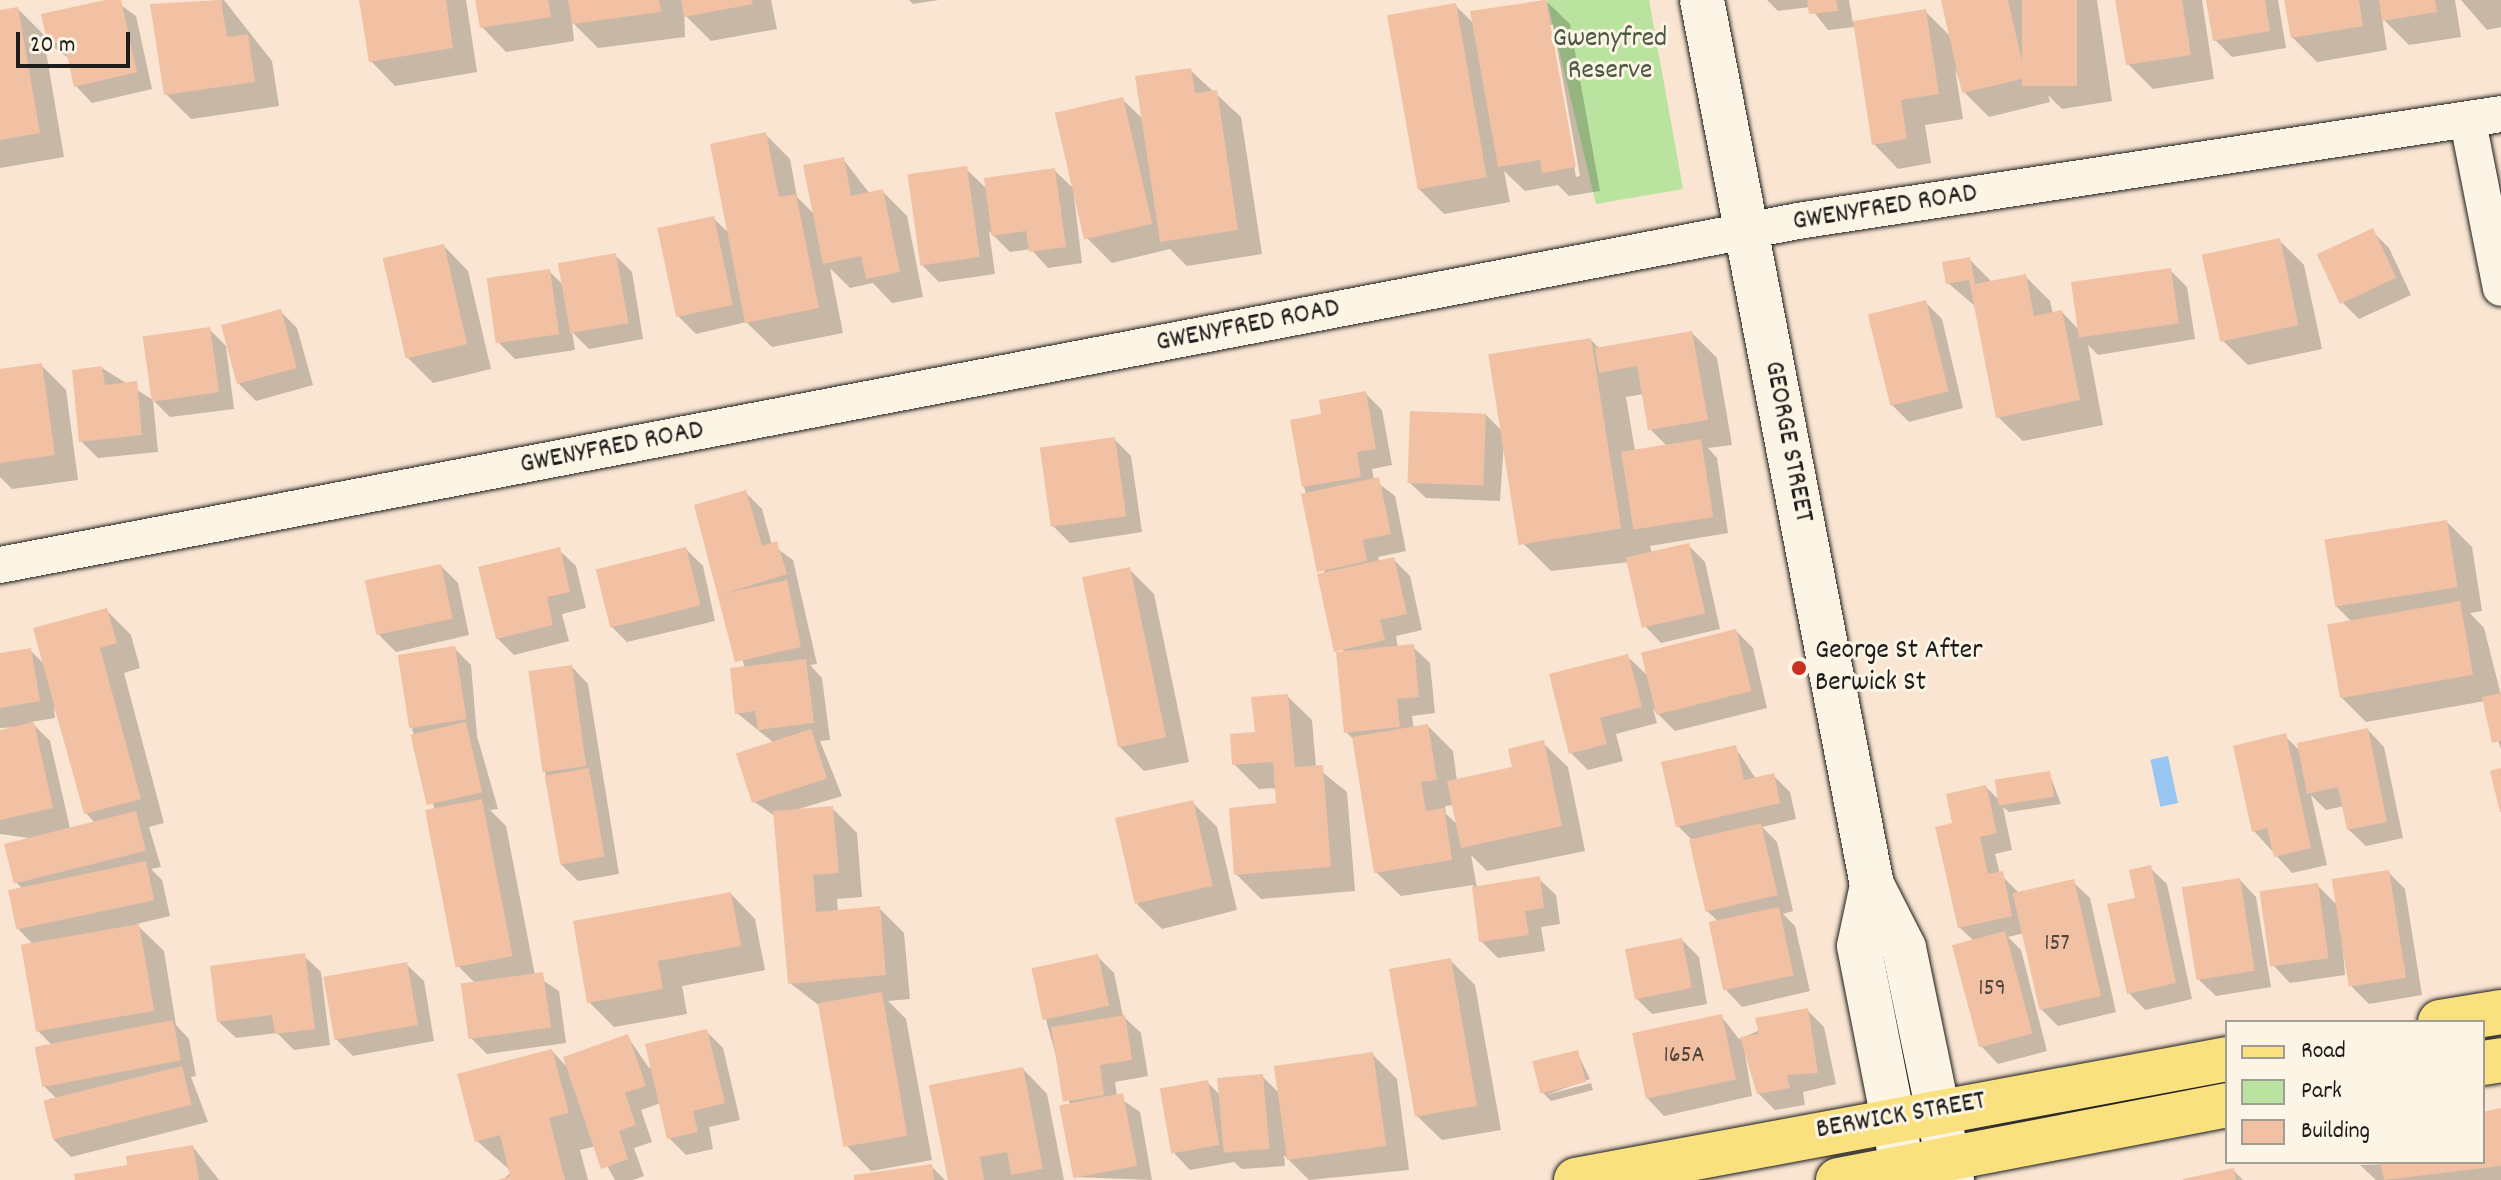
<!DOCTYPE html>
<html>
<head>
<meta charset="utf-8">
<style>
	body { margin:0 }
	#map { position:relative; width:2501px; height:1180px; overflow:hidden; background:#f9e5d1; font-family:Dekko,sans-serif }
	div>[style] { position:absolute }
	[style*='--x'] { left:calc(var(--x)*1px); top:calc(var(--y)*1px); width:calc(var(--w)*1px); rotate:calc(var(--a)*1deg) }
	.green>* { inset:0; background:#b9e39f }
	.water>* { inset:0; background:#98c5f2; transform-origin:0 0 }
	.shadow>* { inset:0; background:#0003 }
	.building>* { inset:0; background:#f2c0a2; transform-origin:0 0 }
	.roads { filter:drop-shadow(0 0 2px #1c1c1c) drop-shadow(0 0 2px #1c1c1c) }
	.minor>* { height:36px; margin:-18px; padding:0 18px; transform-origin:18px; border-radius:18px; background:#fcf5e5 }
	.secondary>* { height:44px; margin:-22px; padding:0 22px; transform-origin:22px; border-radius:22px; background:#fcf5e5 }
	.primary>* { height:44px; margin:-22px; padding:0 22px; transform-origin:22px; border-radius:22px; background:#fae180 }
	.dots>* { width:22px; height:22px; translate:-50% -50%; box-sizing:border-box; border:4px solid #fcf5e5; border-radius:50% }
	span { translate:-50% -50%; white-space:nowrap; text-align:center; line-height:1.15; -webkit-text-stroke:6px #fcf5e5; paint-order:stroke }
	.number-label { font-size:24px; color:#52453e }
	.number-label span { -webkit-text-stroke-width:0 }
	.park-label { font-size:28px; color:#4b5843 }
	.street-label { font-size:28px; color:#1c1c1c }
	.poi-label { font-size:28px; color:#1c1c1c }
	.left { translate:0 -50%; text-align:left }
	.legend { position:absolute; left:2225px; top:1020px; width:260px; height:144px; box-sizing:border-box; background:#fcf5e5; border:2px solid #a29e95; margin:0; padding:10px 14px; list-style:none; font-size:24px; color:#1c1c1c }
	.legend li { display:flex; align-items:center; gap:16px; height:40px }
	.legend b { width:40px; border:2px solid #a29e95 }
	.scale { position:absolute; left:16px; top:32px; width:114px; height:36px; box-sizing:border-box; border:4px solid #1c1c1c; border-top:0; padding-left:10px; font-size:24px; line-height:28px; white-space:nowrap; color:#1c1c1c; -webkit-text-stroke:6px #fcf5e5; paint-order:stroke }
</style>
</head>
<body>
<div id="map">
	<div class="green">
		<i style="clip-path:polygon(1547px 0,1649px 0,1683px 189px,1596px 204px)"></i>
	</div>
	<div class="water">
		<i style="left:2168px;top:756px;width:48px;height:18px;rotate:78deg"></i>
	</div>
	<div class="shadow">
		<i style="clip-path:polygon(114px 0,136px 16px,152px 89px,92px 103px,76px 86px,70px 59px,49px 44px)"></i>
		<i style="clip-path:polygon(224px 0,272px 61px,279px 106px,191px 119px,166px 94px,153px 6px)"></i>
		<i style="clip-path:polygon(361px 0,466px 0,477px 72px,395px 86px,371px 61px)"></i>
		<i style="clip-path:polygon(477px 0,771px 0,777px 29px,711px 41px,686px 16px,684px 2px,685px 37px,598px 48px,572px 22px,574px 41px,506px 52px,482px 27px)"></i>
		<i style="clip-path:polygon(909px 0,939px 0,913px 4px)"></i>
		<i style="clip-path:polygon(evenodd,1545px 0,1570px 24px,1600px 191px,1569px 196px,1558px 185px,1525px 191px,1504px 171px,1510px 202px,1444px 214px,1419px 189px,1455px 5px,1475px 25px,1473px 13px,1545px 0,1549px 25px,1553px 25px,1580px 176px,1576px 177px,1549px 25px)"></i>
		<i style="clip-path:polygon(1767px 0,1849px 0,1853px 23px,1925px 11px,1951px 37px,1943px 0,2097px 0,2112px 101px,2062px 109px,2048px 95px,2050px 102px,1989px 117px,1964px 92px,1955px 69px,1963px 119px,1925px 125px,1931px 163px,1898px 169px,1874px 144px,1855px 27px,1828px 30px,1810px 7px,1778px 11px)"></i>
		<i style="clip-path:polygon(2117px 0,2202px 0,2214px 79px,2153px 89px,2128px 64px)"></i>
		<i style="clip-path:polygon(2208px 0,2278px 0,2286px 48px,2232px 57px,2215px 40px)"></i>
		<i style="clip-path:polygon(2286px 0,2455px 0,2461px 37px,2409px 45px,2382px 18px,2387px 50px,2317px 62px,2292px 37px)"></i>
		<i style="clip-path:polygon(2461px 0,2501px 0,2501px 27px,2487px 30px)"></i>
		<i style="clip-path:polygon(18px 9px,43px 34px,64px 157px,0 168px,0 12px)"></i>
		<i style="clip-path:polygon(1190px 70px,1241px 117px,1262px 254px,1187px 266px,1170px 249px,1112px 263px,1087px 238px,1122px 99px,1144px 120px)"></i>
		<i style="clip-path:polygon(765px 134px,790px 159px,797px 197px,816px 216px,843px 159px,870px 194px,883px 192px,907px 216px,923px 297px,892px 303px,873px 283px,850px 288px,830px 268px,843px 333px,772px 347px,746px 322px,696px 334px,679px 317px,713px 218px,730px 234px)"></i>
		<i style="clip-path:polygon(966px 169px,987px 189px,1054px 170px,1073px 188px,1082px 263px,1048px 268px,1031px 249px,1010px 252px,989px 231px,995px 274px,939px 282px,922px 265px)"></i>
		<i style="clip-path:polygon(2372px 231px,2389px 248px,2411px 295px,2359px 319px,2342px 302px)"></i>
		<i style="clip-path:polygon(2279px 240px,2304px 265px,2322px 349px,2248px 365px,2223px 341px)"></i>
		<i style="clip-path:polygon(444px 246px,468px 271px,491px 369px,433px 383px,408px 358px)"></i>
		<i style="clip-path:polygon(615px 255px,632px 272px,643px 339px,589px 349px,572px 332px,575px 350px,515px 359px,499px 343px,549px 271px,564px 286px)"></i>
		<i style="clip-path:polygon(1969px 259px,1993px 283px,2025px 276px,2050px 301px,2053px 314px,2062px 312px,2080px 331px,2170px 270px,2187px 287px,2195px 339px,2098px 355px,2088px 345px,2103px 425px,2023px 441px,1998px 417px,1976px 307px,1948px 283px)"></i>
		<i style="clip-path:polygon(1925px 302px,1942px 319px,1963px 408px,1909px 422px,1892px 405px)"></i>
		<i style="clip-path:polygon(280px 311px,297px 328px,313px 385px,256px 401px,239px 384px)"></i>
		<i style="clip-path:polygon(209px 329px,226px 346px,234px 409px,170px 417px,154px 401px)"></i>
		<i style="clip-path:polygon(evenodd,1692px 333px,1717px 358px,1732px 445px,1708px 448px,1717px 458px,1728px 533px,1650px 546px,1652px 554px,1688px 545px,1705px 562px,1720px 629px,1661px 643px,1645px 626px,1629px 562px,1551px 571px,1519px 539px,1504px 441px,1500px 501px,1426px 498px,1409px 482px,1486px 415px,1503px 432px,1591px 340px,1600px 349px,1692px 333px,1644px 394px,1650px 429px,1667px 446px,1635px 451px,1626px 397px,1644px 394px)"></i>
		<i style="clip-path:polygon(41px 365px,66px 390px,78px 480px,12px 489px,0 477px,0 371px)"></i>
		<i style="clip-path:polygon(102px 368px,153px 400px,158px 452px,98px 458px,81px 441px)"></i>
		<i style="clip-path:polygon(evenodd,1365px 393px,1382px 410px,1392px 465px,1372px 469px,1374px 480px,1395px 496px,1406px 551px,1378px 557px,1380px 563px,1394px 560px,1410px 576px,1422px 630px,1396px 636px,1398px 648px,1413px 647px,1430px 663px,1435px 713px,1412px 716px,1414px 729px,1428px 726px,1453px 751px,1457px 781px,1514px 769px,1543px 743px,1568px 767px,1585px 851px,1487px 871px,1471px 855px,1477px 888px,1539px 879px,1556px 895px,1560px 924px,1541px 927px,1545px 951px,1498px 958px,1481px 941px,1473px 885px,1401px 896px,1376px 872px,1354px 740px,1346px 732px,1344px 654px,1304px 486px,1323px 416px,1365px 393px,1454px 805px,1458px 825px,1446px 814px,1445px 806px,1454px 805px)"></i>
		<i style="clip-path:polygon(1114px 439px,1131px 456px,1142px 532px,1070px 543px,1053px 526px)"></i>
		<i style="clip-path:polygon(745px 492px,762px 509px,772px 545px,793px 560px,817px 664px,810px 665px,822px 678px,830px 740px,820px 741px,842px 796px,799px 809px,832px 808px,857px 833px,862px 897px,837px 899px,838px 912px,879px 908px,904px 933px,910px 999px,888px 1001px,906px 1019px,932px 1160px,871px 1171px,847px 1146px,821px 1007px,790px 983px,775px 816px,753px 801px,774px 743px,737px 713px,745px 668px,697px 507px)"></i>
		<i style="clip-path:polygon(2447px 522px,2472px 547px,2482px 611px,2470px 613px,2484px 628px,2501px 695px,2501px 749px,2485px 701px,2366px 722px,2341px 697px,2352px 622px,2336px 606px)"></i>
		<i style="clip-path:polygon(686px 549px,703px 566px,715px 621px,627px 642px,610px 625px)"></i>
		<i style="clip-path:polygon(559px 550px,576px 566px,586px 608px,562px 614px,569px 641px,514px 655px,497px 638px)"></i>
		<i style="clip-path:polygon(441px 566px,458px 583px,469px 635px,396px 652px,379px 635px)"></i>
		<i style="clip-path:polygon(1129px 569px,1154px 594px,1189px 762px,1144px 771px,1119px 746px)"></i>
		<i style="clip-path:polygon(evenodd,106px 610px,131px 635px,140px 668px,124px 673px,164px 823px,149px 827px,161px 867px,151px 869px,162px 880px,170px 916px,136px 924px,164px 951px,176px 1025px,189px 1039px,196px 1076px,191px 1077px,208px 1122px,71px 1157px,54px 1140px,58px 1100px,42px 1084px,51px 1044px,36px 1029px,32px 943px,19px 930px,25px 891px,14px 880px,29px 838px,0 834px,0 732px,21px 727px,0 728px,0 655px,30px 650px,46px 666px,106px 610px,54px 706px,86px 813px,95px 823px,70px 828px,50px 741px,31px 722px,55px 718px,54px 706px)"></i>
		<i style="clip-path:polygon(1736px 631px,1753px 648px,1767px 708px,1675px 731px,1653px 709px,1657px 723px,1616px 734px,1623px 761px,1588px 770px,1571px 753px,1627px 656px,1650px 678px)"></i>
		<i style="clip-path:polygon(454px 648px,471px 665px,477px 736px,498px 809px,490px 810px,506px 826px,535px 975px,559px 991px,566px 1043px,487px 1054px,470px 1037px,475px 983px,458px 966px,435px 811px,412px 728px)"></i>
		<i style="clip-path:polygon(572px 667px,588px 684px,619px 874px,578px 881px,561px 864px,545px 771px)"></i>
		<i style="clip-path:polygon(1287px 696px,1312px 720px,1316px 767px,1347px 792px,1355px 891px,1261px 899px,1236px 874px,1278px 805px,1277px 788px,1259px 789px,1234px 764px)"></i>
		<i style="clip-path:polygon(2368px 730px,2384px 747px,2403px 838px,2366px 846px,2349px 830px,2344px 806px,2326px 810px,2311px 795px,2327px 865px,2292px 873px,2254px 831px,2285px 736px,2300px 751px)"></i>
		<i style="clip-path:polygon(1735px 747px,1756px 779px,1773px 775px,1790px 792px,1796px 819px,1762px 827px,1777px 842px,1793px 911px,1783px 914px,1795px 926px,1810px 991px,1742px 1007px,1726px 990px,1720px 923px,1707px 911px,1691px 839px,1678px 826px)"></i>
		<i style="clip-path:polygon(2049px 773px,2061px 804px,2009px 812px,2003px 807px,2012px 850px,1995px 854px,2000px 874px,2020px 894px,2073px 882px,2090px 898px,2116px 1012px,2058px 1026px,2041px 1009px,2024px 933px,2008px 937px,2021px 950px,2047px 1051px,1998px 1064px,1982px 1047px,1974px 941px,1959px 927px,1955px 825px,1986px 787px,2000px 801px)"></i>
		<i style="clip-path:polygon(1192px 802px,1217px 827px,1237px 910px,1162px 929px,1137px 904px)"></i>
		<i style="clip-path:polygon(2150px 868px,2167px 884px,2192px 999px,2145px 1010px,2129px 993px,2137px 900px)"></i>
		<i style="clip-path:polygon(2388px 872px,2405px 889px,2422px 995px,2369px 1004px,2352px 987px,2341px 924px,2345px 975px,2290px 983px,2274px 966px,2317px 885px,2338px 906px)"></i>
		<i style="clip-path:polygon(2240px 880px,2256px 897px,2271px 987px,2216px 996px,2199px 980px)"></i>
		<i style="clip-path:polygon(731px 894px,755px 919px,765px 970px,682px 986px,687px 1014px,614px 1027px,589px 1002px)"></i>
		<i style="clip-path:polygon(1682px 940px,1699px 957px,1707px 1004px,1652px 1014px,1636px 998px)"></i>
		<i style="clip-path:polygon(304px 956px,321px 972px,330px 1045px,294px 1050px,277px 1033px,236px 1038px,219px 1022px)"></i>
		<i style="clip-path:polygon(1097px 956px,1114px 973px,1123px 1016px,1141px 1033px,1148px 1076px,1115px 1082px,1117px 1096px,1140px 1112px,1152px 1180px,1074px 1177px,1070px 1105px,1046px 1020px)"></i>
		<i style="clip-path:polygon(1450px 960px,1475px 985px,1501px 1130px,1442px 1140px,1417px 1116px)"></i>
		<i style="clip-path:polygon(407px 965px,424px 981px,434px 1041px,353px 1056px,336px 1039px)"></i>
		<i style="clip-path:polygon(1807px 1010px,1824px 1027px,1836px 1084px,1803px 1092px,1805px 1105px,1775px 1110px,1758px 1093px,1743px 1042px,1752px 1096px,1664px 1116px,1648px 1099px,1721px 1016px,1739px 1039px)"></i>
		<i style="clip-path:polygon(706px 1031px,723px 1048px,740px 1120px,709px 1127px,713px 1149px,686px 1155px,669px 1138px,661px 1103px,641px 1110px,652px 1142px,634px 1148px,644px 1176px,633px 1180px,615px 1180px,596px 1146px,580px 1150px,588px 1180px,502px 1180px,512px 1172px,477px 1141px,552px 1051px,569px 1069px,627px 1036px,649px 1068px)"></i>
		<i style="clip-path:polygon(1577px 1052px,1590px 1079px,1546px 1095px,1591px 1083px,1593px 1090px,1551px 1101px,1543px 1093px)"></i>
		<i style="clip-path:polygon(1372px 1054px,1397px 1079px,1409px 1170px,1309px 1180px,1284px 1155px,1285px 1166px,1242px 1169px,1234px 1162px,1190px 1170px,1174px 1153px,1207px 1082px,1221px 1096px,1262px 1076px,1279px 1093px)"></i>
		<i style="clip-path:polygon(1023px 1069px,1047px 1094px,1064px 1180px,950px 1180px)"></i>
		<i style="clip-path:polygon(2501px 1111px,2501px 1180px,2376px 1180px,2360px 1165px,2483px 1162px,2483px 1115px)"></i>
		<i style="clip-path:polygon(193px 1147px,219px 1180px,77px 1180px,130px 1167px)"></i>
		<i style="clip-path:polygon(931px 1166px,945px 1180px,856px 1180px)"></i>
		<i style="clip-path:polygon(2233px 1170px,2243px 1180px,2186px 1180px)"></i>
	</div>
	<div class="building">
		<i style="clip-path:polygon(105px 0,121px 0,137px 72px,74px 87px,64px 41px,48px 45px,41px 14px)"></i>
		<i style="clip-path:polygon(221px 0,227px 37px,248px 34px,255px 82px,164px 95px,150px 4px)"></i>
		<i style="clip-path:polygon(359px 0,446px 0,453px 48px,369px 62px)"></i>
		<i style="clip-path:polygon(475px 0,548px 0,551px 17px,480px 28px)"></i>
		<i style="clip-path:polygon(568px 0,659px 0,661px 12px,572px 24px)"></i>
		<i style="clip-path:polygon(681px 0,752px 0,753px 4px,684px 17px)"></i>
		<i style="clip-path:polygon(1546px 0,1576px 167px,1542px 173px,1540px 160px,1498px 167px,1470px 11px)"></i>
		<i style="clip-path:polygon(1807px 0,1836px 0,1838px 11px,1809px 14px)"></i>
		<i style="clip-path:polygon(1941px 0,2008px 0,2026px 78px,1962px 93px)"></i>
		<i style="left:2022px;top:0;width:55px;height:86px"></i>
		<i style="clip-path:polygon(2115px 0,2182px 0,2191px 55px,2126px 65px)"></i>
		<i style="clip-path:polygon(2206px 0,2265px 0,2270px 31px,2213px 41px)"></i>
		<i style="clip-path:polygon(2284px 0,2359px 0,2363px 26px,2291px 38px)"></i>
		<i style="clip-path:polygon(2379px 0,2435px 0,2437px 12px,2382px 21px)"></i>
		<i style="left:1456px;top:3px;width:177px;height:70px;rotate:80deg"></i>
		<i style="clip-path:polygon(18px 7px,40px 133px,0 140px,0 10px)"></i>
		<i style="clip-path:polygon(1926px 9px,1939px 94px,1901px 100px,1907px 139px,1872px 145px,1853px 21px)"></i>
		<i style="clip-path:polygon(1191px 68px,1195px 93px,1217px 90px,1238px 230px,1160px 242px,1135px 76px)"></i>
		<i style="left:1123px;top:97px;width:130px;height:70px;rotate:77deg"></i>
		<i style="clip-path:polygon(766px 132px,779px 197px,796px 194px,819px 308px,745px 323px,710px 144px)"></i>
		<i style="clip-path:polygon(844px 157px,851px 196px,883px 189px,900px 272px,866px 279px,861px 256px,823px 264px,803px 165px)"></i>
		<i style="left:967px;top:166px;width:92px;height:60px;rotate:82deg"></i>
		<i style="clip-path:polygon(1055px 168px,1066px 247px,1029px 252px,1026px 231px,992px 236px,984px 178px)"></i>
		<i style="left:714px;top:216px;width:91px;height:58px;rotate:78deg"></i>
		<i style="left:2373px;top:228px;width:55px;height:62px;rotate:65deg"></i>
		<i style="left:2280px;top:238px;width:89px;height:80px;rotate:78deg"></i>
		<i style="left:444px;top:244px;width:103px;height:63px;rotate:77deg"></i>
		<i style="left:616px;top:253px;width:71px;height:59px;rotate:80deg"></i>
		<i style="clip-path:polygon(1970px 257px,1975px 284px,2026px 274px,2034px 316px,2062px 310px,2080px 400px,1996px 418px,1969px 280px,1946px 284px,1942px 262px)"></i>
		<i style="left:2171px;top:268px;width:56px;height:101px;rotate:82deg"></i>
		<i style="left:550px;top:269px;width:66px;height:64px;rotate:82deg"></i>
		<i style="left:1926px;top:300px;width:94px;height:60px;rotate:76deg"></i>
		<i style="left:281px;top:309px;width:61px;height:62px;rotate:75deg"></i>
		<i style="left:210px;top:327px;width:66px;height:68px;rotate:82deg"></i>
		<i style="clip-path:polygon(1692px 331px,1708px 420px,1648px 430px,1637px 366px,1599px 373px,1595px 348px)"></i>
		<i style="left:1591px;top:338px;width:193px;height:104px;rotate:81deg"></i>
		<i style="clip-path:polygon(42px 363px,55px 455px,0 463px,0 369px)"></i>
		<i style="clip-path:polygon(102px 366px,105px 385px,137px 381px,142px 435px,79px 442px,72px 370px)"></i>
		<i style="clip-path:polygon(1366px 391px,1376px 449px,1357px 452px,1361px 477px,1302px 487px,1290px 420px,1321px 414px,1319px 400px)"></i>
		<i style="left:1410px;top:411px;width:76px;height:72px;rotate:2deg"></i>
		<i style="left:1115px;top:437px;width:80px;height:76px;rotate:82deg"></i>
		<i style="left:1701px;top:439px;width:79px;height:81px;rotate:81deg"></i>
		<i style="clip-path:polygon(1379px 477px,1391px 534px,1363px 540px,1367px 561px,1317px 572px,1301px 494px)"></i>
		<i style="clip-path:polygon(746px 490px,762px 546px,777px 541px,787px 574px,726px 593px,787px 580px,801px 647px,735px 662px,694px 505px)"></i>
		<i style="left:2447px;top:520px;width:68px;height:124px;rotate:81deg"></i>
		<i style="left:1689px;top:543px;width:72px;height:65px;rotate:77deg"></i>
		<i style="clip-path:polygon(560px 547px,570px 592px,547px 597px,553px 625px,496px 639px,478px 567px)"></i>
		<i style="left:686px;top:547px;width:60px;height:93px;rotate:76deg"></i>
		<i style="clip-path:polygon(1394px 557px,1407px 614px,1380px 620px,1385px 640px,1334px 652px,1317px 574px)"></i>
		<i style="left:441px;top:564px;width:56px;height:78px;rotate:78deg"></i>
		<i style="left:1130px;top:567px;width:174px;height:49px;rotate:78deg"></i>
		<i style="left:2460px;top:601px;width:75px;height:135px;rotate:80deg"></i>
		<i style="clip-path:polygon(107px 608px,117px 643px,100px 648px,141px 799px,84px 814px,33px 628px)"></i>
		<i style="left:1736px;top:629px;width:64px;height:98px;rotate:76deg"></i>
		<i style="clip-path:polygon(1414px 644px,1419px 697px,1397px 699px,1400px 727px,1344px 733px,1336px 652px)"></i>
		<i style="left:455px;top:646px;width:74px;height:58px;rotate:81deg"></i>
		<i style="clip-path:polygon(31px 648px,40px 701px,0 708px,0 653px)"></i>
		<i style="clip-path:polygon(1628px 654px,1642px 707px,1600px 718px,1607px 744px,1569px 754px,1549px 674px)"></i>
		<i style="clip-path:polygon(806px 659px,814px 723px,758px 730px,755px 711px,735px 714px,730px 668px)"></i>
		<i style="left:572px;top:665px;width:102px;height:44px;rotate:82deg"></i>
		<i style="clip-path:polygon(2501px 693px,2501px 741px,2492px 743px,2482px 697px)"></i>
		<i style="clip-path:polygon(1288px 694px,1295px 767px,1323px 765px,1331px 867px,1234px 875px,1229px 808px,1276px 803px,1273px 762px,1232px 765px,1230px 734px,1255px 732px,1251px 697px)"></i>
		<i style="clip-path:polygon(34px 722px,53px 808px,0 820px,0 730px)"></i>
		<i style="left:466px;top:722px;width:72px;height:57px;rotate:77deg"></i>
		<i style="clip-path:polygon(1428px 724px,1437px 780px,1421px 782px,1426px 811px,1444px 808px,1452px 860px,1374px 873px,1352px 737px)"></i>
		<i style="clip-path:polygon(2368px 728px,2387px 822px,2347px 830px,2338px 787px,2307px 794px,2297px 743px)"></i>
		<i style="left:811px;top:729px;width:52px;height:79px;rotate:72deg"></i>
		<i style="clip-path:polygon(2286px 733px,2311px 848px,2274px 857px,2267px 828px,2252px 832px,2233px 746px)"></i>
		<i style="clip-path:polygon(1544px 740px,1562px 826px,1461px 848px,1447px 781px,1512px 767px,1508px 749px)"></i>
		<i style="clip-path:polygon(1736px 745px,1744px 780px,1774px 773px,1780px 803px,1676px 827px,1661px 762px)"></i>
		<i style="left:589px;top:768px;width:90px;height:45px;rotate:80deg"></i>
		<i style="clip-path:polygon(2501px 768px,2501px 812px,2500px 812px,2490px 771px)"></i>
		<i style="left:2050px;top:771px;width:26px;height:56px;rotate:81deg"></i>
		<i style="clip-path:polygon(1986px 785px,1997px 833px,1980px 837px,1988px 874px,2003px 871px,2012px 916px,1958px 928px,1935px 827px,1952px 823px,1946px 794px)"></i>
		<i style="left:482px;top:799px;width:160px;height:58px;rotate:79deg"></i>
		<i style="left:1193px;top:800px;width:88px;height:80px;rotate:77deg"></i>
		<i style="clip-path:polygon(833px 806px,839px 873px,813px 875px,816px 912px,880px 906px,886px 975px,788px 984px,773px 811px)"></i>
		<i style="left:136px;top:811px;width:41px;height:136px;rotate:76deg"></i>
		<i style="left:1761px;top:823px;width:74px;height:74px;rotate:77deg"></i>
		<i style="left:146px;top:861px;width:40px;height:141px;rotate:78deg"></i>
		<i style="clip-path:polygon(2151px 865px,2176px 983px,2127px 994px,2107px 904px,2135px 898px,2129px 870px)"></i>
		<i style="left:2389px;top:870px;width:109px;height:58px;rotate:81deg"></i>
		<i style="clip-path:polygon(1540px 876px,1544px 908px,1525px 911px,1529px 935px,1479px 942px,1472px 887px)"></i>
		<i style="left:2240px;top:878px;width:94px;height:59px;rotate:81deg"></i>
		<i style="left:2074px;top:879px;width:120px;height:63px;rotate:77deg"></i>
		<i style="left:2318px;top:883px;width:76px;height:59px;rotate:82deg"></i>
		<i style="clip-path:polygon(731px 892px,741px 946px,658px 961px,663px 989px,587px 1003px,573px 921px)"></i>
		<i style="left:1779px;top:907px;width:70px;height:72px;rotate:78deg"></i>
		<i style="left:139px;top:924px;width:88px;height:120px;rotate:80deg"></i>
		<i style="left:2005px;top:931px;width:106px;height:55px;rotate:75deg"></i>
		<i style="left:1682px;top:938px;width:51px;height:58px;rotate:79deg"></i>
		<i style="clip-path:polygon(305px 953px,315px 1029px,275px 1034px,272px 1015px,217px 1022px,210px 966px)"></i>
		<i style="left:1098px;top:954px;width:53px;height:68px;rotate:78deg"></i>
		<i style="left:1451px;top:958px;width:150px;height:63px;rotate:80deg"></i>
		<i style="left:407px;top:962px;width:64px;height:85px;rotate:80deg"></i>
		<i style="left:543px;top:972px;width:56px;height:83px;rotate:82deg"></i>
		<i style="left:882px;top:992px;width:146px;height:65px;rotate:80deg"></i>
		<i style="clip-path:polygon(1808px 1008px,1818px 1073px,1787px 1075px,1790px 1088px,1757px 1094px,1740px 1037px,1759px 1034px,1755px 1018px)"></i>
		<i style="left:1722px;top:1014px;width:67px;height:92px;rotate:78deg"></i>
		<i style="clip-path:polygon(1125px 1015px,1132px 1060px,1100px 1065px,1104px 1095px,1063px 1102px,1051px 1027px)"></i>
		<i style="left:173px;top:1020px;width:41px;height:141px;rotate:79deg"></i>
		<i style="clip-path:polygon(707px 1029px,725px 1103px,693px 1111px,698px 1132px,667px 1139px,645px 1044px)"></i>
		<i style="clip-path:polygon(628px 1034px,646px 1086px,625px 1093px,636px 1125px,619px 1131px,628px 1159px,601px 1169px,563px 1057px)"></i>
		<i style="clip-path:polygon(552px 1049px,569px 1113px,549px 1118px,565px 1180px,498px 1180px,510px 1176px,500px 1135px,475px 1142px,457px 1074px)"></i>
		<i style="left:1578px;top:1050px;width:33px;height:47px;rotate:76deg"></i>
		<i style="left:1373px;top:1052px;width:95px;height:100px;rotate:82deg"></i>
		<i style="left:182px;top:1066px;width:40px;height:143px;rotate:76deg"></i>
		<i style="clip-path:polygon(1023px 1067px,1043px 1169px,1011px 1175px,1007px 1152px,980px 1157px,984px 1180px,948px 1180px,929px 1085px)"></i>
		<i style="left:1263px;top:1074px;width:75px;height:46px;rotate:85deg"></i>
		<i style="left:1208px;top:1080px;width:66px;height:49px;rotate:80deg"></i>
		<i style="left:1123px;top:1093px;width:74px;height:65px;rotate:79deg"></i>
		<i style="clip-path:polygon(2501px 1108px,2501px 1166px,2384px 1180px,2380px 1162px,2483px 1162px,2483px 1112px)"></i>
		<i style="clip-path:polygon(193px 1145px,199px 1180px,75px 1180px,74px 1174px,127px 1165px,126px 1156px)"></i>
		<i style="clip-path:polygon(932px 1164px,934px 1180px,854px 1180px,854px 1175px)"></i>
		<i style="clip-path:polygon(2234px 1168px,2236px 1180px,2183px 1180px,2183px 1179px)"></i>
	</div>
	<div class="roads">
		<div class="minor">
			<i style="--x:2468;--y:122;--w:169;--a:78.8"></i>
			<i style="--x:0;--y:565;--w:1831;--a:-10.83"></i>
			<i style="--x:1798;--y:221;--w:711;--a:-8.65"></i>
		</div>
		<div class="secondary">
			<i style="--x:1702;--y:0;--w:901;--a:79.13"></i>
			<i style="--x:1872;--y:885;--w:71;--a:63.1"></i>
			<i style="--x:1904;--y:948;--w:237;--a:78.3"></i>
			<i style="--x:1872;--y:885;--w:62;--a:102"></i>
			<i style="--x:1859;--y:946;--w:238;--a:78.9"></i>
		</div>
		<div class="primary">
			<i style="--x:2440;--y:1022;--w:62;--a:-9.3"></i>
			<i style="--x:2483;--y:1063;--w:18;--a:-9"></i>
			<i style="--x:1576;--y:1180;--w:662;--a:-10.53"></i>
			<i style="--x:1838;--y:1180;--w:396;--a:-10.9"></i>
		</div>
	</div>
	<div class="dots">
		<i style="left:1799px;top:668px;background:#c8321e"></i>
	</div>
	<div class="number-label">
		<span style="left:2057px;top:945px">157</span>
		<span style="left:1992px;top:990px">159</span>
		<span style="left:1684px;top:1057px">165A</span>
	</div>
	<div class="park-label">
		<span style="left:1610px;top:56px">Gwenyfred<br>Reserve</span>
	</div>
	<div class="street-label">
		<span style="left:1885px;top:209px;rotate:-9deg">GWENYFRED ROAD</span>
		<span style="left:1248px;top:327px;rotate:-11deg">GWENYFRED ROAD</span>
		<span style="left:1787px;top:442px;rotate:79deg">GEORGE STREET</span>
		<span style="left:612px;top:449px;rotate:-11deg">GWENYFRED ROAD</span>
		<span style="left:1901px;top:1117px;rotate:-10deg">BERWICK STREET</span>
	</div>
	<div class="poi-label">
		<span class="left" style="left:1815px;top:668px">George St After<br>Berwick St</span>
	</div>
	<ul class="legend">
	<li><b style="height:10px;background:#fae180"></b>Road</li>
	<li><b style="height:22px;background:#b9e39f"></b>Park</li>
	<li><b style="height:22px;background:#f2c0a2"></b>Building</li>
	</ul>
	<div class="scale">20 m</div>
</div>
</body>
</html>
